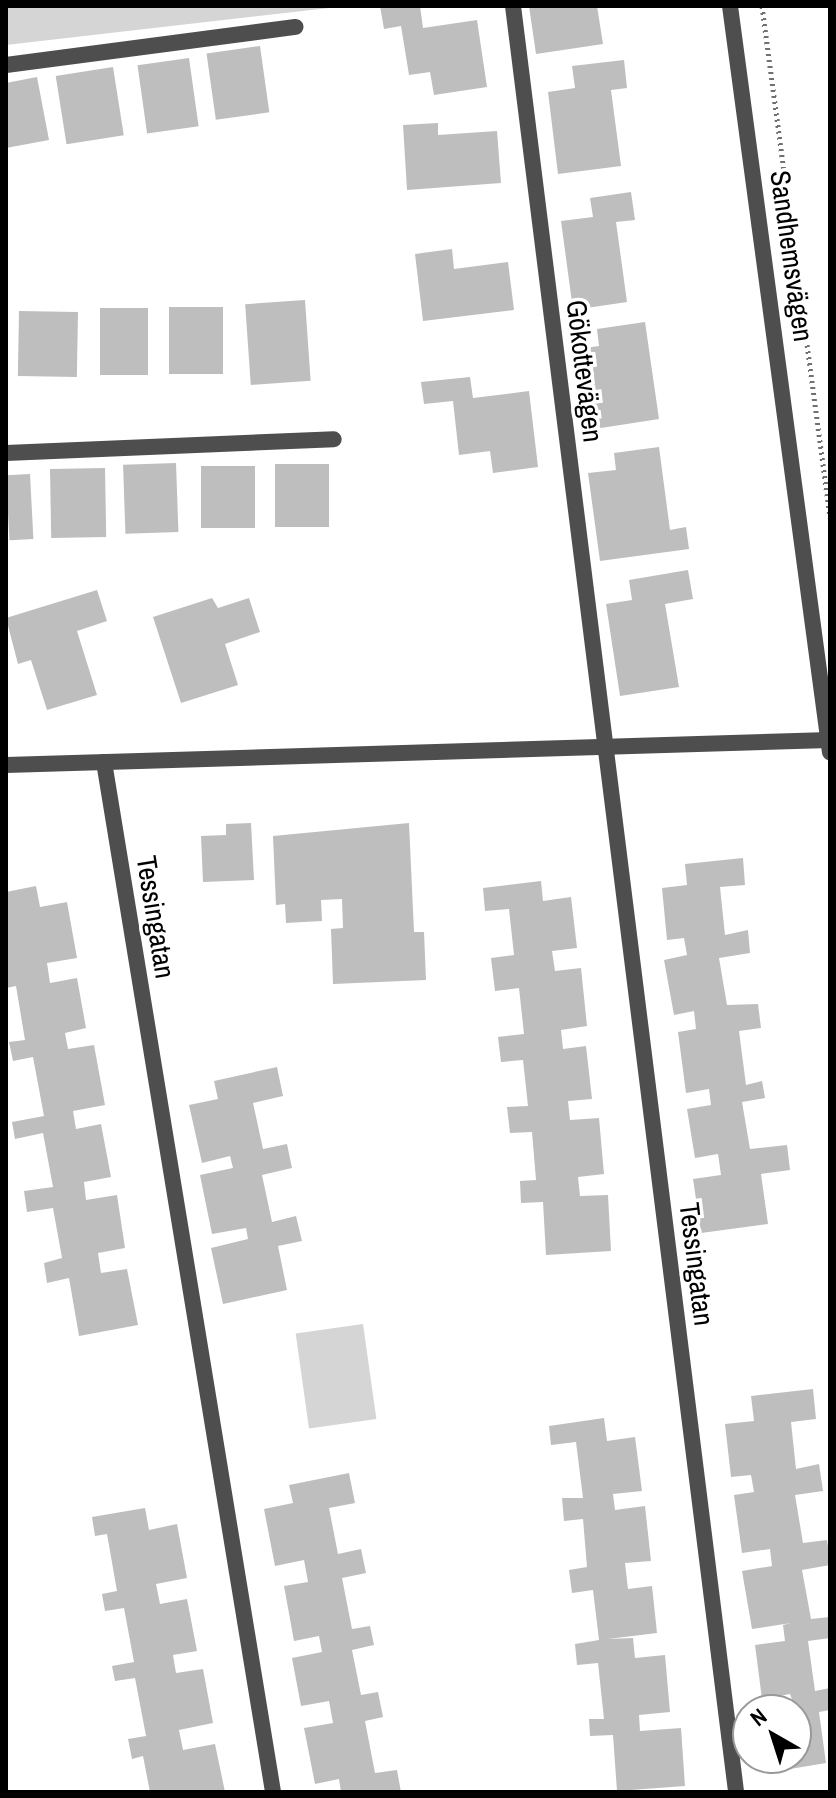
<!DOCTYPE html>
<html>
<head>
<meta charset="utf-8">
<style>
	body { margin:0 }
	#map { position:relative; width:836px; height:1798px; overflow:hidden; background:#fff; font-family:"Archivo Narrow",sans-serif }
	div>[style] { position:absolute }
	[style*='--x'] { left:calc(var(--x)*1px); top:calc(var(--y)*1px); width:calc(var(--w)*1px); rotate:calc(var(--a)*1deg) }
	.green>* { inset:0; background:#d5d5d5; transform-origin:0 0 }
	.building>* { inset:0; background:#bebebe; transform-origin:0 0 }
	.path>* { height:5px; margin-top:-2.5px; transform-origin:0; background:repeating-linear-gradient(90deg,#707070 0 2px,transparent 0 6px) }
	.street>* { height:16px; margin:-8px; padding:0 8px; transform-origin:8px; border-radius:8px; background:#4e4e4e }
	span { translate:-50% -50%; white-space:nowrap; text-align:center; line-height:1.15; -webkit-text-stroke:7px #fff; paint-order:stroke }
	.street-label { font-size:28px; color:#000 }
	.frame { position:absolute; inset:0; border:8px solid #000; pointer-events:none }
	.north { position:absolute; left:732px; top:1694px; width:80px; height:80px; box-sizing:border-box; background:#fff; border:2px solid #999; border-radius:50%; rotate:321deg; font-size:22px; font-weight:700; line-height:32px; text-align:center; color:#000 }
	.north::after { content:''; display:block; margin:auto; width:28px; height:36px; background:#000; clip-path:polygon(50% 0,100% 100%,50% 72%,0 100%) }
</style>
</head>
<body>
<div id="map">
	<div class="green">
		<i style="clip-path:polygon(6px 6px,329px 6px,329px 8px,6px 45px)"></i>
		<i style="left:363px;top:1324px;width:96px;height:68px;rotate:82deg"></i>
	</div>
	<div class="building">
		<i style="clip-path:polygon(380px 6px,420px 6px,423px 28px,477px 20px,487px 87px,434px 95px,430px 72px,409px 75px,401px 26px,384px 29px)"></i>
		<i style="clip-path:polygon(529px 6px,597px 6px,603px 44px,536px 54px)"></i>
		<i style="left:260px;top:46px;width:67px;height:54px;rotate:82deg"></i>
		<i style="left:189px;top:58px;width:69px;height:52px;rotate:82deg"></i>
		<i style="clip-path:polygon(624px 60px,627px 88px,611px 90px,621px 166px,558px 174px,548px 92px,575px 88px,572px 66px)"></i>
		<i style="left:113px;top:67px;width:69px;height:58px;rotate:81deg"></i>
		<i style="clip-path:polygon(37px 77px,49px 140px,6px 148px,6px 83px)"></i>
		<i style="clip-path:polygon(438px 123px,438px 135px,497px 131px,501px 183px,407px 190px,403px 125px)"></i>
		<i style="clip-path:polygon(631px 192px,635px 220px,616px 222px,627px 302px,573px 310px,561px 221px,593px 217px,590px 198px)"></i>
		<i style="clip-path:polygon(452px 249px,454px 269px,508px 262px,514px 310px,423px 321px,415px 254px)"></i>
		<i style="left:305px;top:300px;width:81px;height:60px;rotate:86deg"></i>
		<i style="left:169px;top:307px;width:54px;height:67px"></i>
		<i style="left:100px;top:308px;width:48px;height:67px"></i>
		<i style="left:19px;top:311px;width:59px;height:65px;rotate:1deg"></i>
		<i style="clip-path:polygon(645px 322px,659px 419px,588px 430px,576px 349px,599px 346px,597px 329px)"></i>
		<i style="clip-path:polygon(470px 377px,473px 398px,529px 391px,538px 467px,493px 473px,490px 451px,459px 455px,453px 401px,424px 404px,421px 382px)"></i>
		<i style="clip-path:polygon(659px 447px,670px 530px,686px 527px,689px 549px,600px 561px,588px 473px,616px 470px,614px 453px)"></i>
		<i style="left:176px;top:463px;width:69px;height:53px;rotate:88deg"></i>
		<i style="left:275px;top:464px;width:54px;height:63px"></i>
		<i style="left:201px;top:466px;width:54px;height:62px"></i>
		<i style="left:105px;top:468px;width:69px;height:55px;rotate:89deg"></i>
		<i style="left:30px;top:474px;width:65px;height:24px;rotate:87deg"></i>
		<i style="clip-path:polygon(688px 570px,693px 599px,665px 604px,679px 687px,620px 696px,606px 604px,632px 600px,629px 580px)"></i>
		<i style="clip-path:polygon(97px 590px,107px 621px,77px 631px,97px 695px,47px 710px,31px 660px,18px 664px,6px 618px)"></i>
		<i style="clip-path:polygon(212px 598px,218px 608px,249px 598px,260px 632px,225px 644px,238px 685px,181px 703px,153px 617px)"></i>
		<i style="clip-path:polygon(251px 823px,254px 880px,203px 882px,201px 836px,226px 835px,226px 824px)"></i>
		<i style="clip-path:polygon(409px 823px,414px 932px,424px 932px,426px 980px,333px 984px,331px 929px,343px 928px,342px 899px,321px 900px,322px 921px,286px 923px,285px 904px,276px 905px,273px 836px)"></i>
		<i style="clip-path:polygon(743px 858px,745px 885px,720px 887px,725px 935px,748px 930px,750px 953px,719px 958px,727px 1005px,758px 1004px,761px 1028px,739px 1031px,746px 1085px,762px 1081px,765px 1098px,742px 1102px,750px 1149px,787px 1145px,790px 1170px,761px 1174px,768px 1224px,701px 1233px,693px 1179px,721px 1175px,718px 1154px,695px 1158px,687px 1109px,711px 1105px,709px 1089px,686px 1093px,678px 1032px,696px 1029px,694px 1011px,674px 1015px,664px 960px,687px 955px,684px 938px,667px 940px,662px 888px,687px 885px,685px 864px)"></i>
		<i style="clip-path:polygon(541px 881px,543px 901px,571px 897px,577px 948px,552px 951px,555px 971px,581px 968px,587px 1026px,561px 1030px,563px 1049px,586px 1046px,592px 1099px,568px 1101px,570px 1120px,599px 1118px,604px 1174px,578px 1177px,580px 1196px,608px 1195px,611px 1251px,546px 1255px,543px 1202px,521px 1203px,520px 1181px,536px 1180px,532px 1132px,510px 1133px,507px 1107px,528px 1106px,523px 1060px,501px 1062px,498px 1037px,524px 1034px,519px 988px,495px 991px,491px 958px,514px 955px,509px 909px,485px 911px,483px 888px)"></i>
		<i style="clip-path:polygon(36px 886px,40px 907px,67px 902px,77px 958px,47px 963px,50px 983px,77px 978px,86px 1028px,65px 1033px,68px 1049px,94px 1045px,105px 1105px,73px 1111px,76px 1129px,101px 1124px,111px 1177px,84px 1182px,86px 1200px,117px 1195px,125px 1248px,98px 1253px,101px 1273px,127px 1269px,138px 1325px,79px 1336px,69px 1278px,47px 1283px,44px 1263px,62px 1258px,53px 1208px,27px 1212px,24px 1191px,53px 1187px,43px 1133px,15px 1139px,12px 1122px,44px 1116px,33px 1057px,13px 1061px,9px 1042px,25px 1040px,16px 986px,6px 988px,6px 892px)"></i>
		<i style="clip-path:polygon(277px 1067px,283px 1096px,253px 1103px,263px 1149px,287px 1144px,292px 1168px,262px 1175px,272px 1222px,296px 1216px,302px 1241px,278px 1246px,287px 1290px,223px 1304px,211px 1248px,248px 1239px,246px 1228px,212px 1234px,200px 1175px,233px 1168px,230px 1156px,202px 1163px,189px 1105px,218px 1099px,214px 1081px)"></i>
		<i style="clip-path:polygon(813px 1389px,816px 1419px,791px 1422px,796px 1469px,819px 1464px,823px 1491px,795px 1495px,803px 1543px,827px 1540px,830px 1560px,830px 1565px,802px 1570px,811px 1619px,830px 1617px,830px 1638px,808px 1641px,815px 1691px,830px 1688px,830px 1710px,819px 1712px,826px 1763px,772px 1772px,770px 1758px,796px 1758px,796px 1710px,790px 1694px,762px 1699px,755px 1645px,785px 1641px,783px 1625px,791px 1623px,752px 1629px,742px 1571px,772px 1566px,770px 1549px,742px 1553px,734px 1495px,754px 1492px,751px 1475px,731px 1477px,725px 1424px,754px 1421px,751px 1396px)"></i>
		<i style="clip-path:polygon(604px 1418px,607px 1441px,635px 1437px,642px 1491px,613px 1494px,615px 1510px,645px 1506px,651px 1561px,625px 1563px,628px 1589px,652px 1586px,657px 1633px,608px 1639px,633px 1638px,635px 1658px,665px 1655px,670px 1712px,639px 1715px,640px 1731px,681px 1728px,685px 1786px,617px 1791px,613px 1735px,590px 1736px,589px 1719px,604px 1719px,598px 1663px,577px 1665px,575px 1644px,599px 1640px,593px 1590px,572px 1593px,569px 1570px,587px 1567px,583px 1519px,564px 1521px,562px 1498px,583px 1498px,576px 1442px,551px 1445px,549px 1426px)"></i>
		<i style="clip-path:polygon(349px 1473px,355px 1503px,329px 1508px,338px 1554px,361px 1549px,366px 1573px,342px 1578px,352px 1629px,370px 1626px,374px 1645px,352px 1650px,361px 1695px,378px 1692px,383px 1717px,365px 1721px,375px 1773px,397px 1770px,401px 1792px,341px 1792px,339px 1779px,315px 1784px,304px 1728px,333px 1723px,329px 1701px,301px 1706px,292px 1658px,322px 1652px,319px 1636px,294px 1641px,284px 1586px,308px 1582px,304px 1560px,275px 1566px,264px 1509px,293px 1503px,289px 1485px)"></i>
		<i style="clip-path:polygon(145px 1508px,149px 1530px,177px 1524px,187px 1578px,156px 1584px,160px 1604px,187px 1599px,197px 1651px,173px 1655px,176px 1673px,203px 1669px,213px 1723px,179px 1730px,183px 1750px,215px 1744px,225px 1792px,150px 1792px,143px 1756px,132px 1759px,128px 1739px,146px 1736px,135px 1678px,115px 1681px,112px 1666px,134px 1662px,124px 1608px,105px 1611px,102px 1594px,117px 1591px,107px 1534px,95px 1536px,92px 1517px)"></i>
	</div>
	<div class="path">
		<i style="--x:762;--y:6;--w:516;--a:82.42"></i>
	</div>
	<div class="street">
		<i style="--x:513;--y:6;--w:1800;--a:82.88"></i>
		<i style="--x:730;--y:6;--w:753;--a:82.37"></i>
		<i style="--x:6;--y:65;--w:292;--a:-7.5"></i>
		<i style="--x:6;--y:453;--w:328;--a:-2.4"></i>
		<i style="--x:104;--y:762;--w:1044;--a:80.68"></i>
		<i style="--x:6;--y:765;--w:824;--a:-1.74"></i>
	</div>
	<div class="street-label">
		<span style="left:792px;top:256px;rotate:82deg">Sandhemsvägen</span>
		<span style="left:585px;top:371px;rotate:83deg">Gökottevägen</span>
		<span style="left:156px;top:917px;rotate:81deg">Tessingatan</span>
		<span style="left:697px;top:1264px;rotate:83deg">Tessingatan</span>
	</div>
	<div class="frame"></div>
	<div class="north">N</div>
</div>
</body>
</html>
